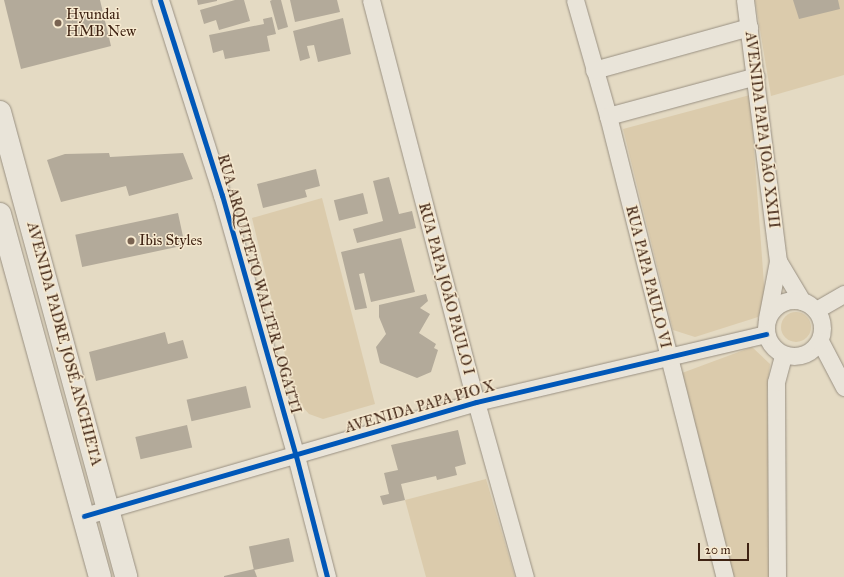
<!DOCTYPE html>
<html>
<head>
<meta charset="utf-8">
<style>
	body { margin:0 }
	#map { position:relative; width:844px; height:577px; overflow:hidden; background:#e4dac3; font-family:"IM FELL Great Primer",serif }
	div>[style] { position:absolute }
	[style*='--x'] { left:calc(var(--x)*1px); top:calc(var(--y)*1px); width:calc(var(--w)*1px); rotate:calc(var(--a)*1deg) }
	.green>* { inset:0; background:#dbcbac }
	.round { border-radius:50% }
	.building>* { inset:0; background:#b3aa9a; transform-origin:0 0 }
	.roads { filter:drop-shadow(0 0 1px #999082) drop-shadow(0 0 1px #999082) }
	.street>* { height:17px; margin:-8.5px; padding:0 8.5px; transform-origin:8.5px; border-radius:8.5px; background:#e9e4d9 }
	.street>.ring { margin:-8.5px; padding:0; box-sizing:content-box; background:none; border:17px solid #e9e4d9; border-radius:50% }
	.secondary>* { height:22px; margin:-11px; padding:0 11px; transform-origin:11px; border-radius:11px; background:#e9e4d9 }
	.cycleway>* { height:5px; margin:-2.5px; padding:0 2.5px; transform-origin:2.5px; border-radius:2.5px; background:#0057b8 }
	.dots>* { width:11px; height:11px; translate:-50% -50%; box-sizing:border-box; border:2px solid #f7ead0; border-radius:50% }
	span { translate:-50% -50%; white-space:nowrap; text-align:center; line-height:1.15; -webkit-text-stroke:3px #f7ead0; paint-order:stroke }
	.poi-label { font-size:15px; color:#3f2313 }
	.left { translate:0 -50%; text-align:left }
	.street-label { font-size:15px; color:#3f2313 }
	.scale { position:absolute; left:698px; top:543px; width:51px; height:18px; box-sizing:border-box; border:2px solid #3f2313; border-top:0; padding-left:5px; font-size:12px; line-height:14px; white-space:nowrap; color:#3f2313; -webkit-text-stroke:3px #f7ead0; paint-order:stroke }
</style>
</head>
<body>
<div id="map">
	<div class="green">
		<i style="clip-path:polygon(755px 0,844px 0,844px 75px,771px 96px)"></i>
		<i style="clip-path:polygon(750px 95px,765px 298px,758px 317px,695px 337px,673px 330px,623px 129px)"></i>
		<i style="clip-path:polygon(322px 198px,375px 404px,323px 419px,309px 414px,301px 405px,292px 384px,252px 218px)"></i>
		<i class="round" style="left:781px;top:312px;width:30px;height:30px"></i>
		<i style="clip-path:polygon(752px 347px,770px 364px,767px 393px,773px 577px,733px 577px,682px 373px)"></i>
		<i style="clip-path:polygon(486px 479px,515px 577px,426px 577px,405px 500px)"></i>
	</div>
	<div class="building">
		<i style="clip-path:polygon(4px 0,100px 0,111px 46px,21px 69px)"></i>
		<i style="clip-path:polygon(197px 0,217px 0,217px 1px,198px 5px)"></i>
		<i style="clip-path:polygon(235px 0,244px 0,250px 21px,219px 30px,216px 20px,204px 24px,200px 10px)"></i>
		<i style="clip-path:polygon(272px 0,281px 0,288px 27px,278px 30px,270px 1px)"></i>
		<i style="clip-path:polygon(290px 0,337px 0,340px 12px,295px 22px)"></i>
		<i style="clip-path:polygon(793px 0,838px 0,840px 9px,799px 19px)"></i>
		<i style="clip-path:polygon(272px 17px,276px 34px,267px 36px,270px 51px,225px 59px,223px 50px,213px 53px,209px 35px,264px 24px,263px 19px)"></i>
		<i style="clip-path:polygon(343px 18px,351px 54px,318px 62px,314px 45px,307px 46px,310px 58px,300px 61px,293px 31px)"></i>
		<i style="clip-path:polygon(109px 153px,110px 157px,183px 153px,193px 179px,129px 196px,126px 186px,61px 202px,47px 160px,65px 154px)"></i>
		<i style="clip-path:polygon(316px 169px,320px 186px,305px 190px,307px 197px,263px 208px,257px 184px)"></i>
		<i style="clip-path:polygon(389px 177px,399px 214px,412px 211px,416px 228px,357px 243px,353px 229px,383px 221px,373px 181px)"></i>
		<i style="left:363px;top:193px;width:21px;height:30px;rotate:76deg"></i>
		<i style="left:178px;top:213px;width:33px;height:105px;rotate:78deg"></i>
		<i style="clip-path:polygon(401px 238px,415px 292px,371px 302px,364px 273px,359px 274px,367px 308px,355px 310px,341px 252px)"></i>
		<i style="clip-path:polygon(426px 294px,428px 301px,420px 308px,430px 314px,419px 333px,436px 344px,434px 348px,438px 350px,431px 372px,417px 378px,380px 363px,376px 347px,386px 334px,379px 317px,379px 305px)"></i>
		<i style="clip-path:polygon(165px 332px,168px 344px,183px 340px,188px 358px,96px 381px,89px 352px)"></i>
		<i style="left:246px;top:386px;width:22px;height:61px;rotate:77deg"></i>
		<i style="left:187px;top:425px;width:23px;height:53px;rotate:77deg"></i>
		<i style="clip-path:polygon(458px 430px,466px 464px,455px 467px,457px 475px,437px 480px,436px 476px,401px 484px,405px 500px,383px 505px,380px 496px,389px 494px,384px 473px,398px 470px,391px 445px)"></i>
		<i style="left:289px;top:538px;width:24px;height:41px;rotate:78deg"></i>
		<i style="clip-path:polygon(254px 569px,257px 577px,224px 577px,224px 576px)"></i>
	</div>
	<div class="roads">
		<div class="street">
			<i style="--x:160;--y:0;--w:205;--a:72.4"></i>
			<i style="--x:222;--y:195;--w:271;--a:74.2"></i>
			<i style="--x:296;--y:456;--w:125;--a:75.6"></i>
			<i style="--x:371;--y:0;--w:415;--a:75.4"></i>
			<i style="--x:476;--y:402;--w:182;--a:74.4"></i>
			<i style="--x:575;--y:0;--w:121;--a:74.1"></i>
			<i style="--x:608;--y:116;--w:476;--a:75.8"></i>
			<i style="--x:745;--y:0;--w:263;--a:82.8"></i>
			<i style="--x:778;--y:261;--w:58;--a:100.9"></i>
			<i style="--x:594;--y:70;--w:161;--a:-15.5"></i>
			<i style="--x:608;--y:116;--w:153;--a:-15.1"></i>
			<i style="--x:778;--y:261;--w:47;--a:59"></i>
			<i class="ring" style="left:766px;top:300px;width:39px;height:39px"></i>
			<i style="--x:816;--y:310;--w:32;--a:-30"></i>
			<i style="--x:820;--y:341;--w:52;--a:62.4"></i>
			<i style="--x:84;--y:516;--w:408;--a:-16.2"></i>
			<i style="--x:476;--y:402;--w:298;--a:-13.2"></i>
			<i style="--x:777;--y:577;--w:195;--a:-90.3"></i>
			<i style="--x:776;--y:382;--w:28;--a:-75"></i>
		</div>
		<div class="secondary">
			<i style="--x:0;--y:112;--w:482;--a:74.8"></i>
			<i style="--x:0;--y:214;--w:377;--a:74.6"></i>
		</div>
	</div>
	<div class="cycleway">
		<i style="--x:160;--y:0;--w:205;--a:72.4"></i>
		<i style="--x:222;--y:195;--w:271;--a:74.2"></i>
		<i style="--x:296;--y:456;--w:125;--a:75.6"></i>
		<i style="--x:84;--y:516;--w:408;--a:-16.2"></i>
		<i style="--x:476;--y:402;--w:298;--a:-13.2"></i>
	</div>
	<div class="dots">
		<i style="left:58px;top:23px;background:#796351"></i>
		<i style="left:131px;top:241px;background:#796351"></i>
	</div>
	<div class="poi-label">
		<span class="left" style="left:66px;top:23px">Hyundai<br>HMB New</span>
		<span class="left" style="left:139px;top:241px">Ibis Styles</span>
	</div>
	<div class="street-label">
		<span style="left:762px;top:130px;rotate:83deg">AVENIDA PAPA JOÃO XXIII</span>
		<span style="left:648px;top:277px;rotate:76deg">RUA PAPA PAULO VI</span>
		<span style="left:259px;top:284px;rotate:74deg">RUA ARQUITETO WALTER LOGATTI</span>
		<span style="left:446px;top:289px;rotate:75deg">RUA PAPA JOÃO PAULO I</span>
		<span style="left:64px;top:344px;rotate:75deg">AVENIDA PADRE JOSÉ ANCHIETA</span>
		<span style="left:420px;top:407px;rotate:-16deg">AVENIDA PAPA PIO X</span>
	</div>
	<div class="scale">20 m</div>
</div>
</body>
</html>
